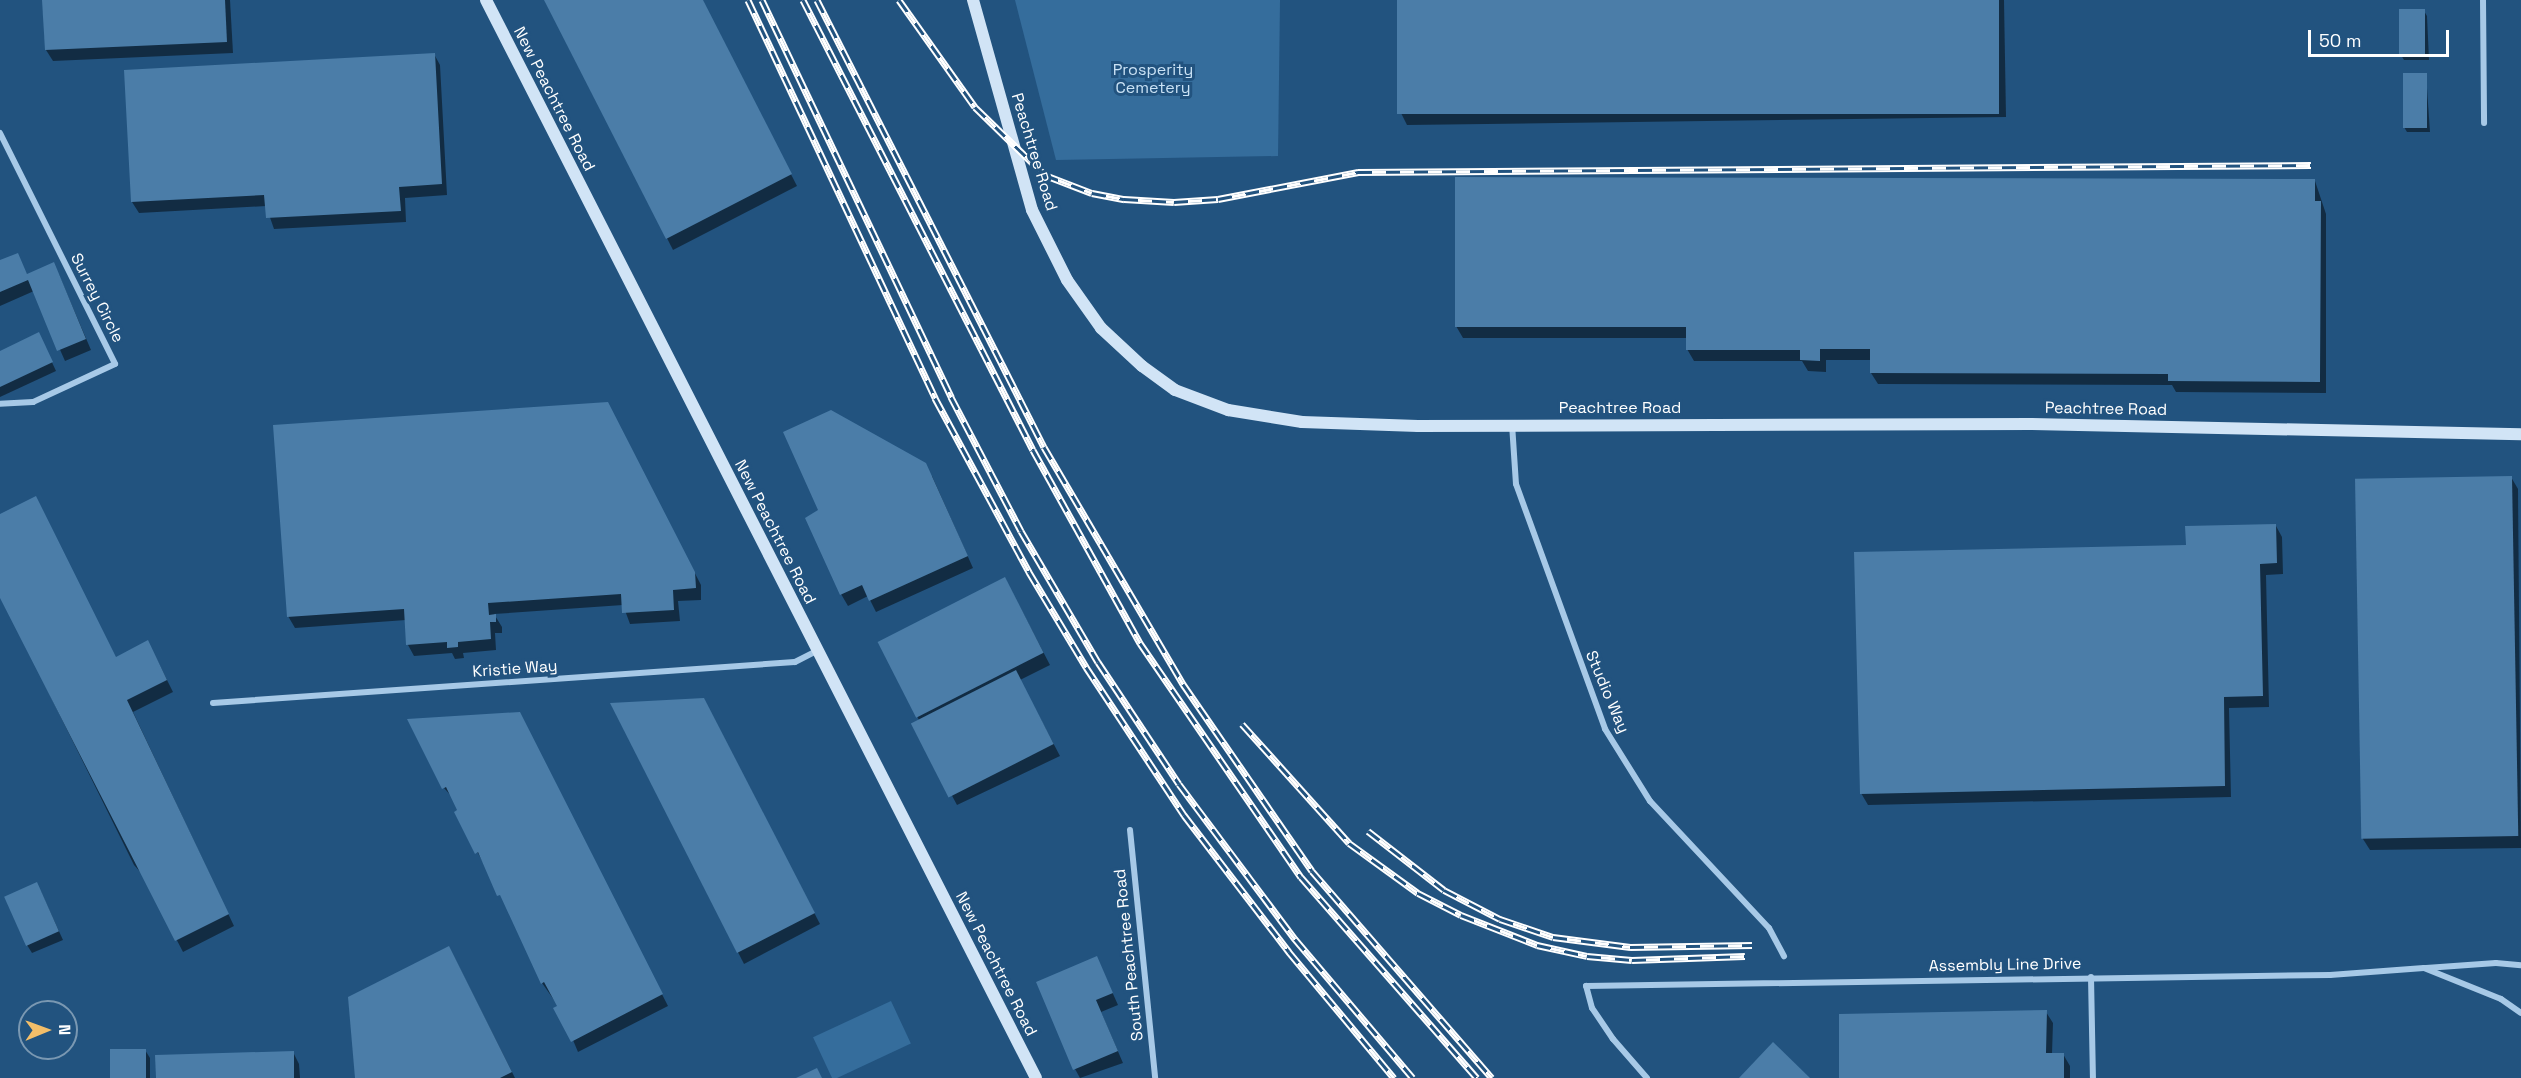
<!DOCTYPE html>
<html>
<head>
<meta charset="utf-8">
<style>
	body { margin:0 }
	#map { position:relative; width:2521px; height:1078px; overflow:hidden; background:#22537f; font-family:"Space Grotesk",sans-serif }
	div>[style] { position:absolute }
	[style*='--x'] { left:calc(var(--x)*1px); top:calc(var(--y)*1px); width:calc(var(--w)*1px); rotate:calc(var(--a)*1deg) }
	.green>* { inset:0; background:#356d9c; transform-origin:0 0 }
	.shadow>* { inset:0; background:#0007 }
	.building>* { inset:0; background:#4b7da8; transform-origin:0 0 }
	.street>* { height:6px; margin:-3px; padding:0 3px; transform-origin:3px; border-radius:3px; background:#a7c9e7 }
	.secondary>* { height:12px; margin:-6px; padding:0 6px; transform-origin:6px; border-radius:6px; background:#d1e4f6 }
	.rail>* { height:7px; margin-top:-3.5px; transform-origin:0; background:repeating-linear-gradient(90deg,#22537f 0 14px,#fff 0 28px); box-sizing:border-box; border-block:2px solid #fff }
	span { translate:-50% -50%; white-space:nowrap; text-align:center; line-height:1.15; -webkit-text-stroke:6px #22537f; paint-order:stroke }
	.park-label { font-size:16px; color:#cae2f5 }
	.street-label { font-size:16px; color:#fff }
	.north { position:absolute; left:18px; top:1000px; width:60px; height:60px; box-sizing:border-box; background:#22537f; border:2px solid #7a98b2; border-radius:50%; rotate:89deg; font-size:16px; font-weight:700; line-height:24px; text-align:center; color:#fff }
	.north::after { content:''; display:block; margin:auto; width:21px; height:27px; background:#f3be69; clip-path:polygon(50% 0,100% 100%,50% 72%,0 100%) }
	.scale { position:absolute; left:2308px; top:30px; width:141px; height:27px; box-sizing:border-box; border:3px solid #fff; border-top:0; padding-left:8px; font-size:18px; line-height:21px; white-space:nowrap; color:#fff; -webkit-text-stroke:4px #22537f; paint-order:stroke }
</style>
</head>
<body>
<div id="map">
	<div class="green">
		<i style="clip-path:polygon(1015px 0,1280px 0,1278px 156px,1056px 160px)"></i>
		<i style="left:891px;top:1001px;width:47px;height:86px;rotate:65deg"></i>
	</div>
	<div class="shadow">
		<i style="clip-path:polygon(44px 0,230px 0,233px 53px,53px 61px,46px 50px)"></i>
		<i style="clip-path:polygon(546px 0,702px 0,797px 186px,673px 250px)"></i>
		<i style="clip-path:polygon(1399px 0,2004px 0,2006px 117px,1407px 125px,1401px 113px)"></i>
		<i style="clip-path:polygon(2400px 10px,2424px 11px,2427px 16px,2429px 60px,2404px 60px,2401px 55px)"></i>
		<i style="clip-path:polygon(434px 54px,440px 65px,447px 195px,405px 198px,406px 222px,274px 229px,266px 206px,139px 213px,132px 202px)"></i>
		<i style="clip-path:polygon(2426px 74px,2430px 132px,2407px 132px,2404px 127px)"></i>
		<i style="clip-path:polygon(2315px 181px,2326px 214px,2326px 393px,2176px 392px,2172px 385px,1878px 384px,1871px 373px,1871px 360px,1826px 360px,1826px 372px,1808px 371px,1802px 361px,1694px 361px,1687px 349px,1687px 338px,1463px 338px,1456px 326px)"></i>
		<i style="clip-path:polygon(17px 254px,27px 275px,59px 275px,91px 350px,65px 361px,34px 291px,0 306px,0 262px)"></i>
		<i style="clip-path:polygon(43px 343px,56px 371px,0 397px,0 353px)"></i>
		<i style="clip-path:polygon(614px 416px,701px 585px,701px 600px,678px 601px,680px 621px,630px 624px,623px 605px,494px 614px,502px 627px,502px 633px,495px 633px,496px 650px,463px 653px,464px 658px,455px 659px,452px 653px,414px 656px,408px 645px,406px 620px,295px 628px,288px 616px)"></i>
		<i style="clip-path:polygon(932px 476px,973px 568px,876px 612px,868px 596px,848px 606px,841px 594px)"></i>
		<i style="clip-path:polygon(2511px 477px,2518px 489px,2521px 848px,2370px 850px,2363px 839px,2357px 480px)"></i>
		<i style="clip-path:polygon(0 516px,116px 658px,154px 654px,173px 692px,133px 712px,234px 926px,183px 952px,143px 875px,134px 865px,0 594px)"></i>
		<i style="clip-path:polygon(2276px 526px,2282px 537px,2283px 574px,2266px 575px,2269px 707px,2229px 708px,2231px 797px,1868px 805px,1861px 793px,2187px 547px)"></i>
		<i style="clip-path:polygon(1011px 590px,1050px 665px,1020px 680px,1060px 756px,957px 805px,914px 725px,920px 722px,879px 642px)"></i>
		<i style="clip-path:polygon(612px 705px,710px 711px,820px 924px,744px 964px)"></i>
		<i style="clip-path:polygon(525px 725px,668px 1006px,578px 1052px,559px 1007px,542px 983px,507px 906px,456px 813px,459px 811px,453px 798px,444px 788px)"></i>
		<i style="clip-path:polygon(41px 892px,63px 940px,32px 953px,27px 945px)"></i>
		<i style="clip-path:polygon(1097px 958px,1118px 1005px,1101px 1012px,1123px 1063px,1080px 1078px,1075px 1069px)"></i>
		<i style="clip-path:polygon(455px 959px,515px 1078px,357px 1078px)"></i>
		<i style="clip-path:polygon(2046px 1012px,2053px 1023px,2052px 1054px,2063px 1054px,2070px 1066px,2070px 1078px,1841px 1078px)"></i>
		<i style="clip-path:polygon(145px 1050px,150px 1058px,150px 1078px,112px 1078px)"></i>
		<i style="clip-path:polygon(293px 1052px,299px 1064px,300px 1078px,157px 1078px)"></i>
	</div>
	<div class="building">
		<i style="clip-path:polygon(42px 0,225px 0,227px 42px,45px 50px)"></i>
		<i style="clip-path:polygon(544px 0,703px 0,792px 174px,666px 239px)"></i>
		<i style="left:1397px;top:0;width:602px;height:114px"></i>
		<i style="left:2399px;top:9px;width:26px;height:46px"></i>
		<i style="clip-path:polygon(435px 53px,442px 184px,399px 187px,401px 211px,266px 218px,264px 195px,131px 202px,124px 70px)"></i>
		<i style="left:2403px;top:73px;width:24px;height:55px"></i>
		<i style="clip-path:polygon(1455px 177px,2315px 179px,2315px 201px,2321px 201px,2320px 382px,2168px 381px,2168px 374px,1870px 373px,1870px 349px,1820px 349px,1820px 361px,1800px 360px,1800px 350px,1686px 350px,1686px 327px,1455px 327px)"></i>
		<i style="clip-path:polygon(18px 253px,27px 274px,54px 262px,86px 339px,57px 351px,28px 280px,0 292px,0 260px)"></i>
		<i style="clip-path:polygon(39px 332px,53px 362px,0 387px,0 351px)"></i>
		<i style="clip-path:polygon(608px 402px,695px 572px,696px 588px,673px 590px,674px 610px,622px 613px,621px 594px,488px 603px,489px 615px,496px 614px,496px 622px,490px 622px,491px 639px,458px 642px,458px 647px,447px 648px,447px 642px,406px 645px,404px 609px,287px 617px,273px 425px)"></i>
		<i style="clip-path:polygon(831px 410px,926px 463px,968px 556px,869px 601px,862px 585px,840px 595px,805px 518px,818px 510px,783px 432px)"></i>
		<i style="left:2512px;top:476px;width:360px;height:157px;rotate:89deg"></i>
		<i style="clip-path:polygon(36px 496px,116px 657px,148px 640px,167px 680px,127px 700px,229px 914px,175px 941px,0 598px,0 514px)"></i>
		<i style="clip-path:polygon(2276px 524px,2277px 563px,2260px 564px,2263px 696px,2224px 697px,2225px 786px,1860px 794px,1854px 552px,2186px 545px,2185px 526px)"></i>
		<i style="left:1005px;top:577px;width:85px;height:143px;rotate:63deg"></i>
		<i style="left:1016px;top:670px;width:83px;height:118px;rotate:63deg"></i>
		<i style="clip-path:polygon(704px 698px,815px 913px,737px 953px,610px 703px)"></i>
		<i style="clip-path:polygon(520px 712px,663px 994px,571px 1042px,553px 1008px,557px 1006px,544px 982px,541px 984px,500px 895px,497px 896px,478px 852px,475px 854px,454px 812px,457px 810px,446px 787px,442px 789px,407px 719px)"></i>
		<i style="left:37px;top:882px;width:54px;height:36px;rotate:66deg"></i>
		<i style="clip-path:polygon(449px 946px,512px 1072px,500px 1078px,355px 1078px,348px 997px)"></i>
		<i style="clip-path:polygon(1097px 956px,1113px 993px,1096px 1000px,1118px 1051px,1073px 1070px,1036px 982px)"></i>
		<i style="clip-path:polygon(2047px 1010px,2046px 1053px,2064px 1053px,2064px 1078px,1839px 1078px,1839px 1014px)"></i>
		<i style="clip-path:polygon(1773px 1042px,1810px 1078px,1739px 1078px)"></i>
		<i style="left:110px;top:1049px;width:36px;height:29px"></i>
		<i style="clip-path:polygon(294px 1051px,294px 1078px,156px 1078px,155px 1055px)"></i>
		<i style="clip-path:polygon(817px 1068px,822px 1078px,796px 1078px)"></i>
	</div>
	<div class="street">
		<i style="--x:2483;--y:0;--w:123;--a:89.5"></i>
		<i style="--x:0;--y:133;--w:258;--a:63.5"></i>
		<i style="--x:115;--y:364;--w:90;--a:155.1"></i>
		<i style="--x:33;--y:402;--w:33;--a:177"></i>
		<i style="--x:1512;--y:424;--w:60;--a:86.2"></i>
		<i style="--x:1516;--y:484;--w:261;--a:70"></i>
		<i style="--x:1605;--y:729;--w:85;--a:58"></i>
		<i style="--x:1650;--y:801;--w:174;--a:46.9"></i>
		<i style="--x:1769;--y:928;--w:32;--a:62"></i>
		<i style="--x:213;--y:703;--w:583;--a:-4.03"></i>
		<i style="--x:795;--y:662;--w:25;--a:-27"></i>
		<i style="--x:1130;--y:830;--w:249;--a:84.2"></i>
		<i style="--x:2426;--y:968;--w:70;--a:-4.1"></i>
		<i style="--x:2496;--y:963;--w:25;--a:5"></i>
		<i style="--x:2091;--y:977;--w:101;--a:88.9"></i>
		<i style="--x:1647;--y:1078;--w:52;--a:-131.1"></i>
		<i style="--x:1613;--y:1039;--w:37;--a:-124"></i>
		<i style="--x:1592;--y:1008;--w:23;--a:-105"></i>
		<i style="--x:1586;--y:986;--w:744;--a:-0.85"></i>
		<i style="--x:2330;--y:975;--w:94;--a:-4.3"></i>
		<i style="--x:2424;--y:968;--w:83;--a:21.9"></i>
		<i style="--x:2501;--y:999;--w:24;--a:35"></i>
	</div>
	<div class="secondary">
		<i style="--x:486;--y:0;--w:1210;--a:62.97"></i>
		<i style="--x:973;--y:0;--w:218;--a:74.3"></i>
		<i style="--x:1032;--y:210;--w:78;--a:63.4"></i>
		<i style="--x:1067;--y:280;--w:59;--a:54.7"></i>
		<i style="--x:1101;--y:328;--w:56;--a:42.8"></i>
		<i style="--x:1142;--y:366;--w:41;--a:36"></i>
		<i style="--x:1175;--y:390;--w:57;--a:20.7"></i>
		<i style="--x:1228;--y:410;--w:75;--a:9.2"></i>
		<i style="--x:1302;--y:422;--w:116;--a:2"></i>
		<i style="--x:1418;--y:426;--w:613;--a:-0.19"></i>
		<i style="--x:2031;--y:424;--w:490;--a:1.2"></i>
	</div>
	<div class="rail">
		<i style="--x:748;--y:0;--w:440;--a:64.8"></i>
		<i style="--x:935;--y:398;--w:198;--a:61.6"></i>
		<i style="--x:1029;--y:572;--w:111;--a:59"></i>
		<i style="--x:1086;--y:667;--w:178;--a:56.5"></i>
		<i style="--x:1184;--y:815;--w:173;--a:52.5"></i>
		<i style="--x:1289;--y:952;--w:164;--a:50.2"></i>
		<i style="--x:762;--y:0;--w:440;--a:64.5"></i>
		<i style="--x:951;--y:397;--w:151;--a:62.4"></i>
		<i style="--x:1021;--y:531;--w:152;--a:59.6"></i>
		<i style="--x:1098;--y:662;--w:146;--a:56.4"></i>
		<i style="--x:1179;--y:784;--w:194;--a:53.2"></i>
		<i style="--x:1295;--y:939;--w:182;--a:49.7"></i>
		<i style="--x:803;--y:0;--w:505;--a:62.93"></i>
		<i style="--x:1033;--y:450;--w:221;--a:61"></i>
		<i style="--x:1140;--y:643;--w:284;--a:55.5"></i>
		<i style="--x:1301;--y:877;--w:267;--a:48.8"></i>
		<i style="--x:817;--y:0;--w:501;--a:63.08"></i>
		<i style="--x:1044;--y:447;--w:275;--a:59.6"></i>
		<i style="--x:1183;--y:684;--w:227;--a:55.4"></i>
		<i style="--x:1312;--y:871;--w:274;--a:49"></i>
		<i style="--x:899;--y:0;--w:131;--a:54.6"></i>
		<i style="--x:975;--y:107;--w:98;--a:44.2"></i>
		<i style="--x:1045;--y:175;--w:50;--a:21"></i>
		<i style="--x:1092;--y:193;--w:33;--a:11"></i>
		<i style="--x:1124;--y:199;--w:50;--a:3.4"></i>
		<i style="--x:1174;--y:202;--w:44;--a:-3.9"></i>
		<i style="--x:1218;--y:199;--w:143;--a:-10.9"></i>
		<i style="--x:1358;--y:172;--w:953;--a:-0.42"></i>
		<i style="--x:1242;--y:724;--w:160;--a:48"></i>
		<i style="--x:1349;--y:843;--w:85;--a:35.9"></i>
		<i style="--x:1418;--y:893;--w:48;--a:27.1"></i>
		<i style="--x:1461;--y:915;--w:82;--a:21.5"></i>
		<i style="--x:1537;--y:945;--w:51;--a:12.4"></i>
		<i style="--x:1587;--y:956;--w:45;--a:5.1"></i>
		<i style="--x:1632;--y:960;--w:113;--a:-2"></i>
		<i style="--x:1368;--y:831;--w:96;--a:37.8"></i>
		<i style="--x:1444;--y:890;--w:63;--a:27.4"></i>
		<i style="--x:1500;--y:919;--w:56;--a:18.8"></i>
		<i style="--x:1553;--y:937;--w:78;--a:7.4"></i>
		<i style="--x:1630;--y:947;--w:122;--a:-0.9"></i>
	</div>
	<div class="park-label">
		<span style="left:1153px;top:79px">Prosperity<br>Cemetery</span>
	</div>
	<div class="street-label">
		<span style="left:554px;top:99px;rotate:63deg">New Peachtree Road</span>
		<span style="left:1034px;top:152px;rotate:73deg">Peachtree Road</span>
		<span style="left:97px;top:298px;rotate:63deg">Surrey Circle</span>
		<span style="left:1620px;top:408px">Peachtree Road</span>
		<span style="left:2106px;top:409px;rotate:1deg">Peachtree Road</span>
		<span style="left:775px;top:532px;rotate:63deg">New Peachtree Road</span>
		<span style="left:515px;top:669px;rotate:-4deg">Kristie Way</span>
		<span style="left:1607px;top:692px;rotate:67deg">Studio Way</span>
		<span style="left:1129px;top:955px;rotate:-96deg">South Peachtree Road</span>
		<span style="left:996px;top:964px;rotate:63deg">New Peachtree Road</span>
		<span style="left:2005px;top:965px;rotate:-1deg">Assembly Line Drive</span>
	</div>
	<div class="north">N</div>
	<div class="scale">50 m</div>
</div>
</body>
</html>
